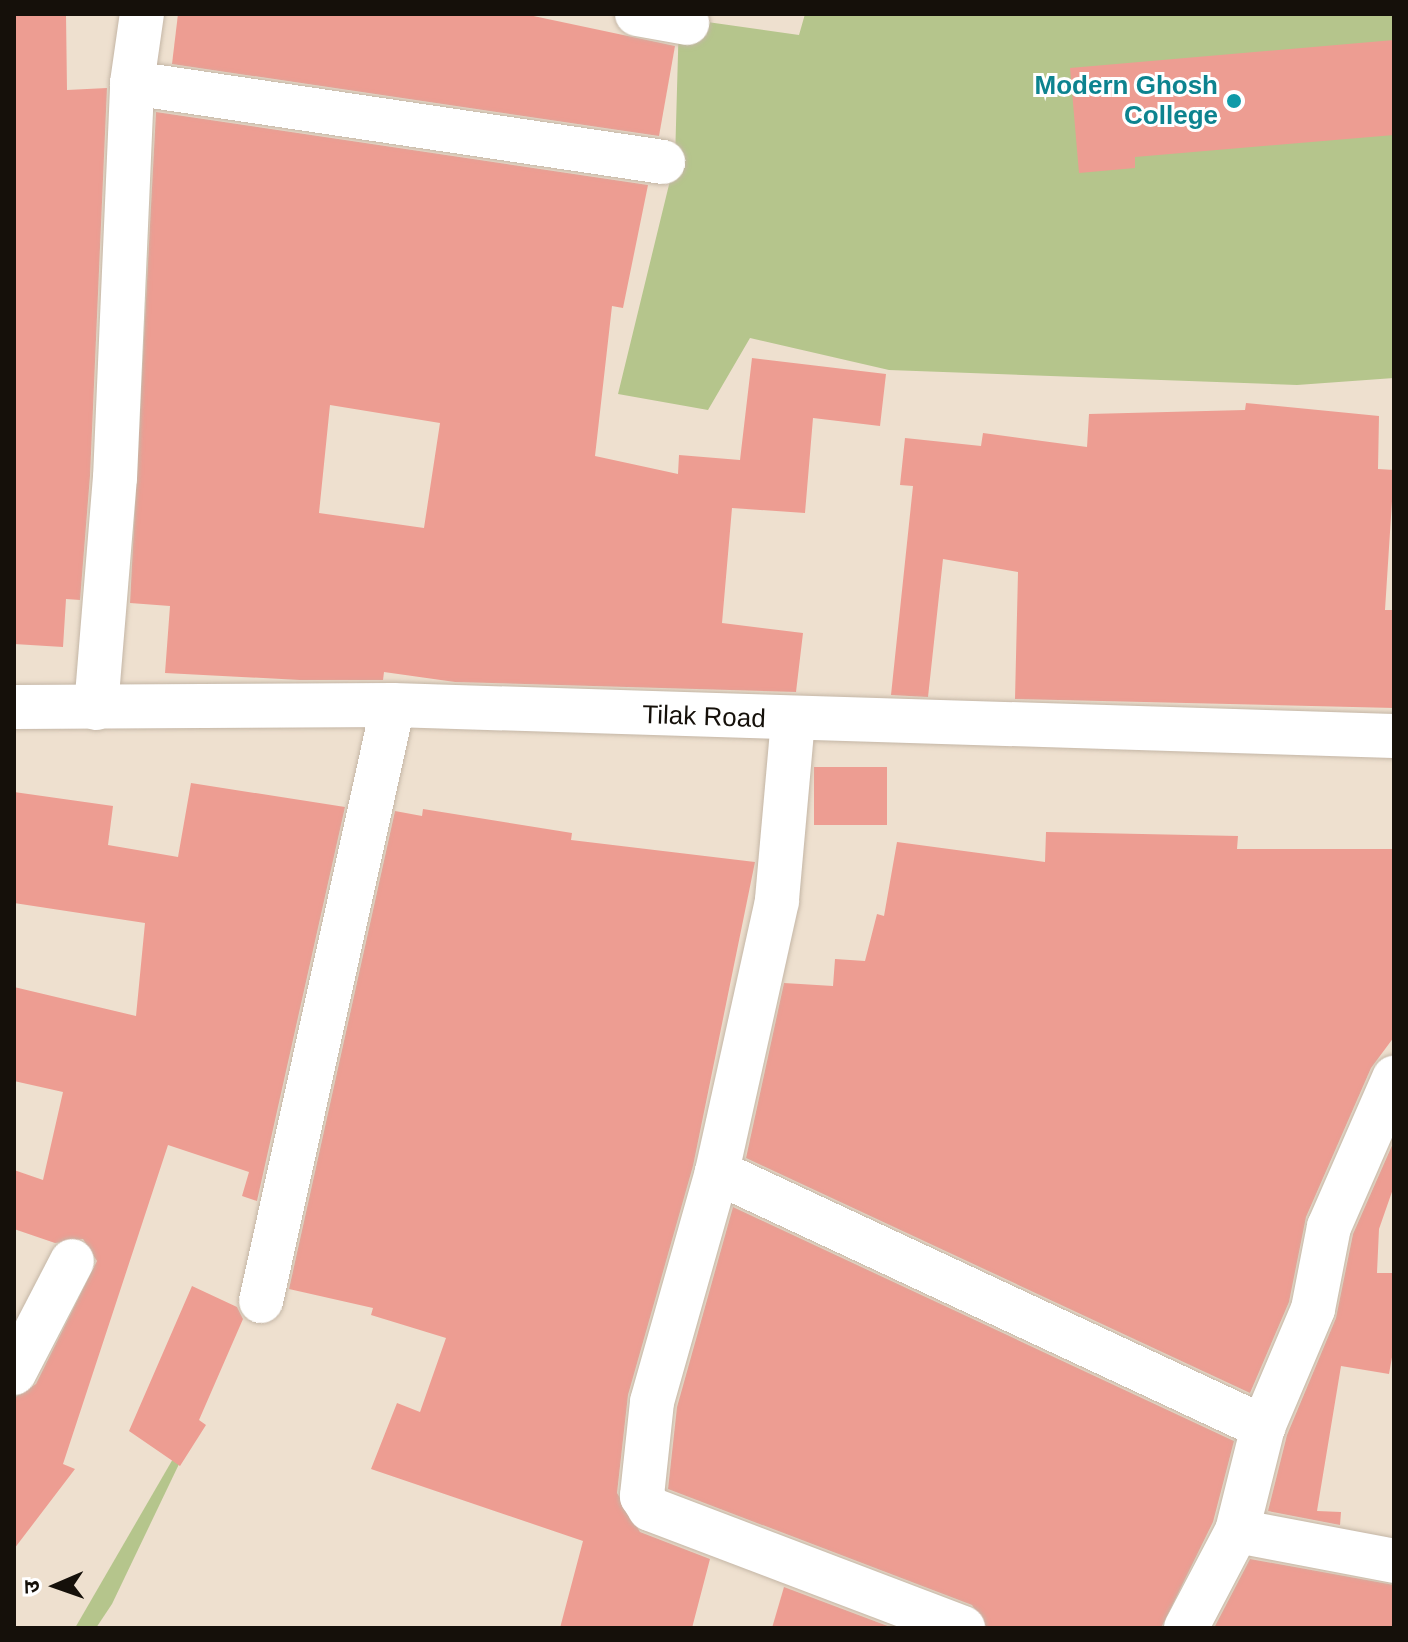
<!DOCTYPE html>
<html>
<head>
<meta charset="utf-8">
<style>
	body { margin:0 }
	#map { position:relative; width:1408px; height:1642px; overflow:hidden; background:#eee0cf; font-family:Helvetica,"Noto Sans Devanagari",sans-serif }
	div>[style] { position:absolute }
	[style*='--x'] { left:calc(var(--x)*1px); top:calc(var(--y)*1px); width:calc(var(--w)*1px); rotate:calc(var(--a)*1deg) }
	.green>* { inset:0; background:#b5c58c }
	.building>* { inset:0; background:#ed9d92; transform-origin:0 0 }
	.roads { filter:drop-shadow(0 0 2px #c4b6a6) drop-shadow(0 0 2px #c4b6a6) }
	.minor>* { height:44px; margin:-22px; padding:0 22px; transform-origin:22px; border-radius:22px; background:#fff }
	.secondary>* { height:44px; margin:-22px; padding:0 22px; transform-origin:22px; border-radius:22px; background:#fff }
	.dots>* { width:22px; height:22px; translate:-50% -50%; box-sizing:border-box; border:4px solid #fff; border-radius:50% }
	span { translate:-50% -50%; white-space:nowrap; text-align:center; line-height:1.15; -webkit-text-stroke:6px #fff; paint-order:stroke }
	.culture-label { font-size:26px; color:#0d838f; font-weight:700 }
	.right { translate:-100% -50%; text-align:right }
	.street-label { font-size:26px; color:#15100a }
	.frame { position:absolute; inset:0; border:16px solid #15100a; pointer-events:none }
	.north { position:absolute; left:16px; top:1546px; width:80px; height:80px; -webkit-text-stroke:6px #fff; paint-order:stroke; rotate:268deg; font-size:22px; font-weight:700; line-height:32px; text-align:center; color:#15100a }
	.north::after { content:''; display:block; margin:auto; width:28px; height:36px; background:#15100a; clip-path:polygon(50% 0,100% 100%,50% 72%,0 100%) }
</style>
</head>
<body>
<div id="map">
	<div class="green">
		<i style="clip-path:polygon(805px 14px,1394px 14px,1394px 378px,1297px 385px,889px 370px,750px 338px,708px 410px,618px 394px,675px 160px,679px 18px,799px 35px)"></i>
		<i style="clip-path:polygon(181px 1445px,180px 1462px,112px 1604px,96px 1628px,75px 1628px)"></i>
	</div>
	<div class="building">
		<i style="clip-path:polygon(14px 14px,66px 14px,67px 90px,107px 88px,90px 476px,80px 600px,66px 599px,63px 647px,14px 644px)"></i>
		<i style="clip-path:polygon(178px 14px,524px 14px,675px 46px,659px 136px,172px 64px)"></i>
		<i style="clip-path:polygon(1394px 40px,1394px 135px,1135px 157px,1135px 168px,1079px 173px,1070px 68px)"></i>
		<i style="clip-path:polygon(evenodd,156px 112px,648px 185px,623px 308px,612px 306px,595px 456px,678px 474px,679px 455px,740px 460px,752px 358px,886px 374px,880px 426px,813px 418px,805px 513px,732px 508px,722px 623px,803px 633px,796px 692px,455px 682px,384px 672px,383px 680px,300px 680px,165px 673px,170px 606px,130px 603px,156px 112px,330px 405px,440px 423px,424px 528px,319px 513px,330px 405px)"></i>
		<i style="clip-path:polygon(1246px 403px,1379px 416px,1378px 469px,1394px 470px,1385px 610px,1394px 610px,1394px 708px,1015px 699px,1018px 572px,943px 559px,928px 697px,891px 695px,913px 486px,900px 485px,905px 438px,981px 446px,983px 433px,1087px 447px,1089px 414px,1245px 410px)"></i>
		<i style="left:814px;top:767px;width:73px;height:58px"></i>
		<i style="clip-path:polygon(191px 783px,345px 807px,257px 1201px,242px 1196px,249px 1172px,168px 1145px,63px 1464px,75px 1469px,14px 1549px,14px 1398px,36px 1384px,97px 1261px,83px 1239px,55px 1243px,14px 1229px,14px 1170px,43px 1180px,63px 1092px,14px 1081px,14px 987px,136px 1016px,145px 923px,14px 903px,14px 792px,113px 806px,108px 845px,178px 857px)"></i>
		<i style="clip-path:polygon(423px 809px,572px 833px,571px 840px,755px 862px,693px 1166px,628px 1395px,617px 1493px,640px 1532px,710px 1559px,692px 1628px,560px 1628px,583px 1541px,371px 1469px,397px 1403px,420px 1412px,446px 1338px,371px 1315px,373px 1308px,289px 1289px,395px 811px,422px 816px)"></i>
		<i style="clip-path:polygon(1046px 832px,1238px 836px,1237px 849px,1394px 849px,1394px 1037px,1371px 1068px,1306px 1217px,1289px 1302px,1250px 1393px,746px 1158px,784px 983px,833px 986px,835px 959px,865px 961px,877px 914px,884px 916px,897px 842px,1045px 862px)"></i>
		<i style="clip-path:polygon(1394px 1141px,1394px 1186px,1379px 1229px,1377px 1273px,1394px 1273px,1394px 1346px,1389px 1374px,1341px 1366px,1317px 1511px,1341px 1512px,1340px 1525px,1268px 1511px,1287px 1435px,1336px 1318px,1353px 1234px)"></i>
		<i style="clip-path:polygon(733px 1207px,1234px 1441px,1213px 1522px,1161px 1628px,987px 1628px,972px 1605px,668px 1489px,677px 1407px)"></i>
		<i style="clip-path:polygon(192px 1286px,237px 1307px,243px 1319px,199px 1420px,206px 1425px,180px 1466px,129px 1431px)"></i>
		<i style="clip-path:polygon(1250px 1559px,1394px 1585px,1394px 1628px,1214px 1628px)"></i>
		<i style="clip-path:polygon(784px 1587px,893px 1628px,772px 1628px)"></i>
	</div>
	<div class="roads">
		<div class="minor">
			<i style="--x:637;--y:14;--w:51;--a:10.2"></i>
			<i style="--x:132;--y:83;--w:537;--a:8.46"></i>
			<i style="--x:96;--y:708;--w:231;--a:-85.3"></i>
			<i style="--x:115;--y:478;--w:395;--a:-87.5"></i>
			<i style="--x:132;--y:83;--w:70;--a:-81.8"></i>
			<i style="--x:793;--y:720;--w:182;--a:95.1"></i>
			<i style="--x:777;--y:901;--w:278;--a:102.5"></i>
			<i style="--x:717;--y:1172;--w:239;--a:105.8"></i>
			<i style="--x:652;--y:1402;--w:95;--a:96.1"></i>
			<i style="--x:642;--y:1496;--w:15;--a:58"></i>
			<i style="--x:650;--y:1509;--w:335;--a:20.8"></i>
			<i style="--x:717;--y:1172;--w:603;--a:25.03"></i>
			<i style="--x:261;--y:1301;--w:610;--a:-77.51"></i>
			<i style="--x:14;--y:1373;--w:126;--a:-62.6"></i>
			<i style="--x:1237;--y:1531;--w:160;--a:10.8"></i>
			<i style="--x:1186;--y:1628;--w:110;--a:-62.3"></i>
			<i style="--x:1237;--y:1531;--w:107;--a:-76"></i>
			<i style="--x:1263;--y:1427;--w:128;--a:-67"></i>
			<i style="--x:1313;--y:1309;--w:84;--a:-79"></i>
			<i style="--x:1329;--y:1227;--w:163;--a:-66.4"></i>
		</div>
		<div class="secondary">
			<i style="--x:14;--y:707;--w:379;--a:-0.3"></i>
			<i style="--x:393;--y:705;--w:1001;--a:1.77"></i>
		</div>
	</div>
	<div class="dots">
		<i style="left:1234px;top:101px;background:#0f9aa8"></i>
	</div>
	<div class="culture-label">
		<span class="right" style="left:1218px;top:101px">Modern Ghosh<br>College</span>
	</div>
	<div class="street-label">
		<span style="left:704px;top:717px;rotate:2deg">Tilak Road</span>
	</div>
	<div class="frame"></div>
	<div class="north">उ</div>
</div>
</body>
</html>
